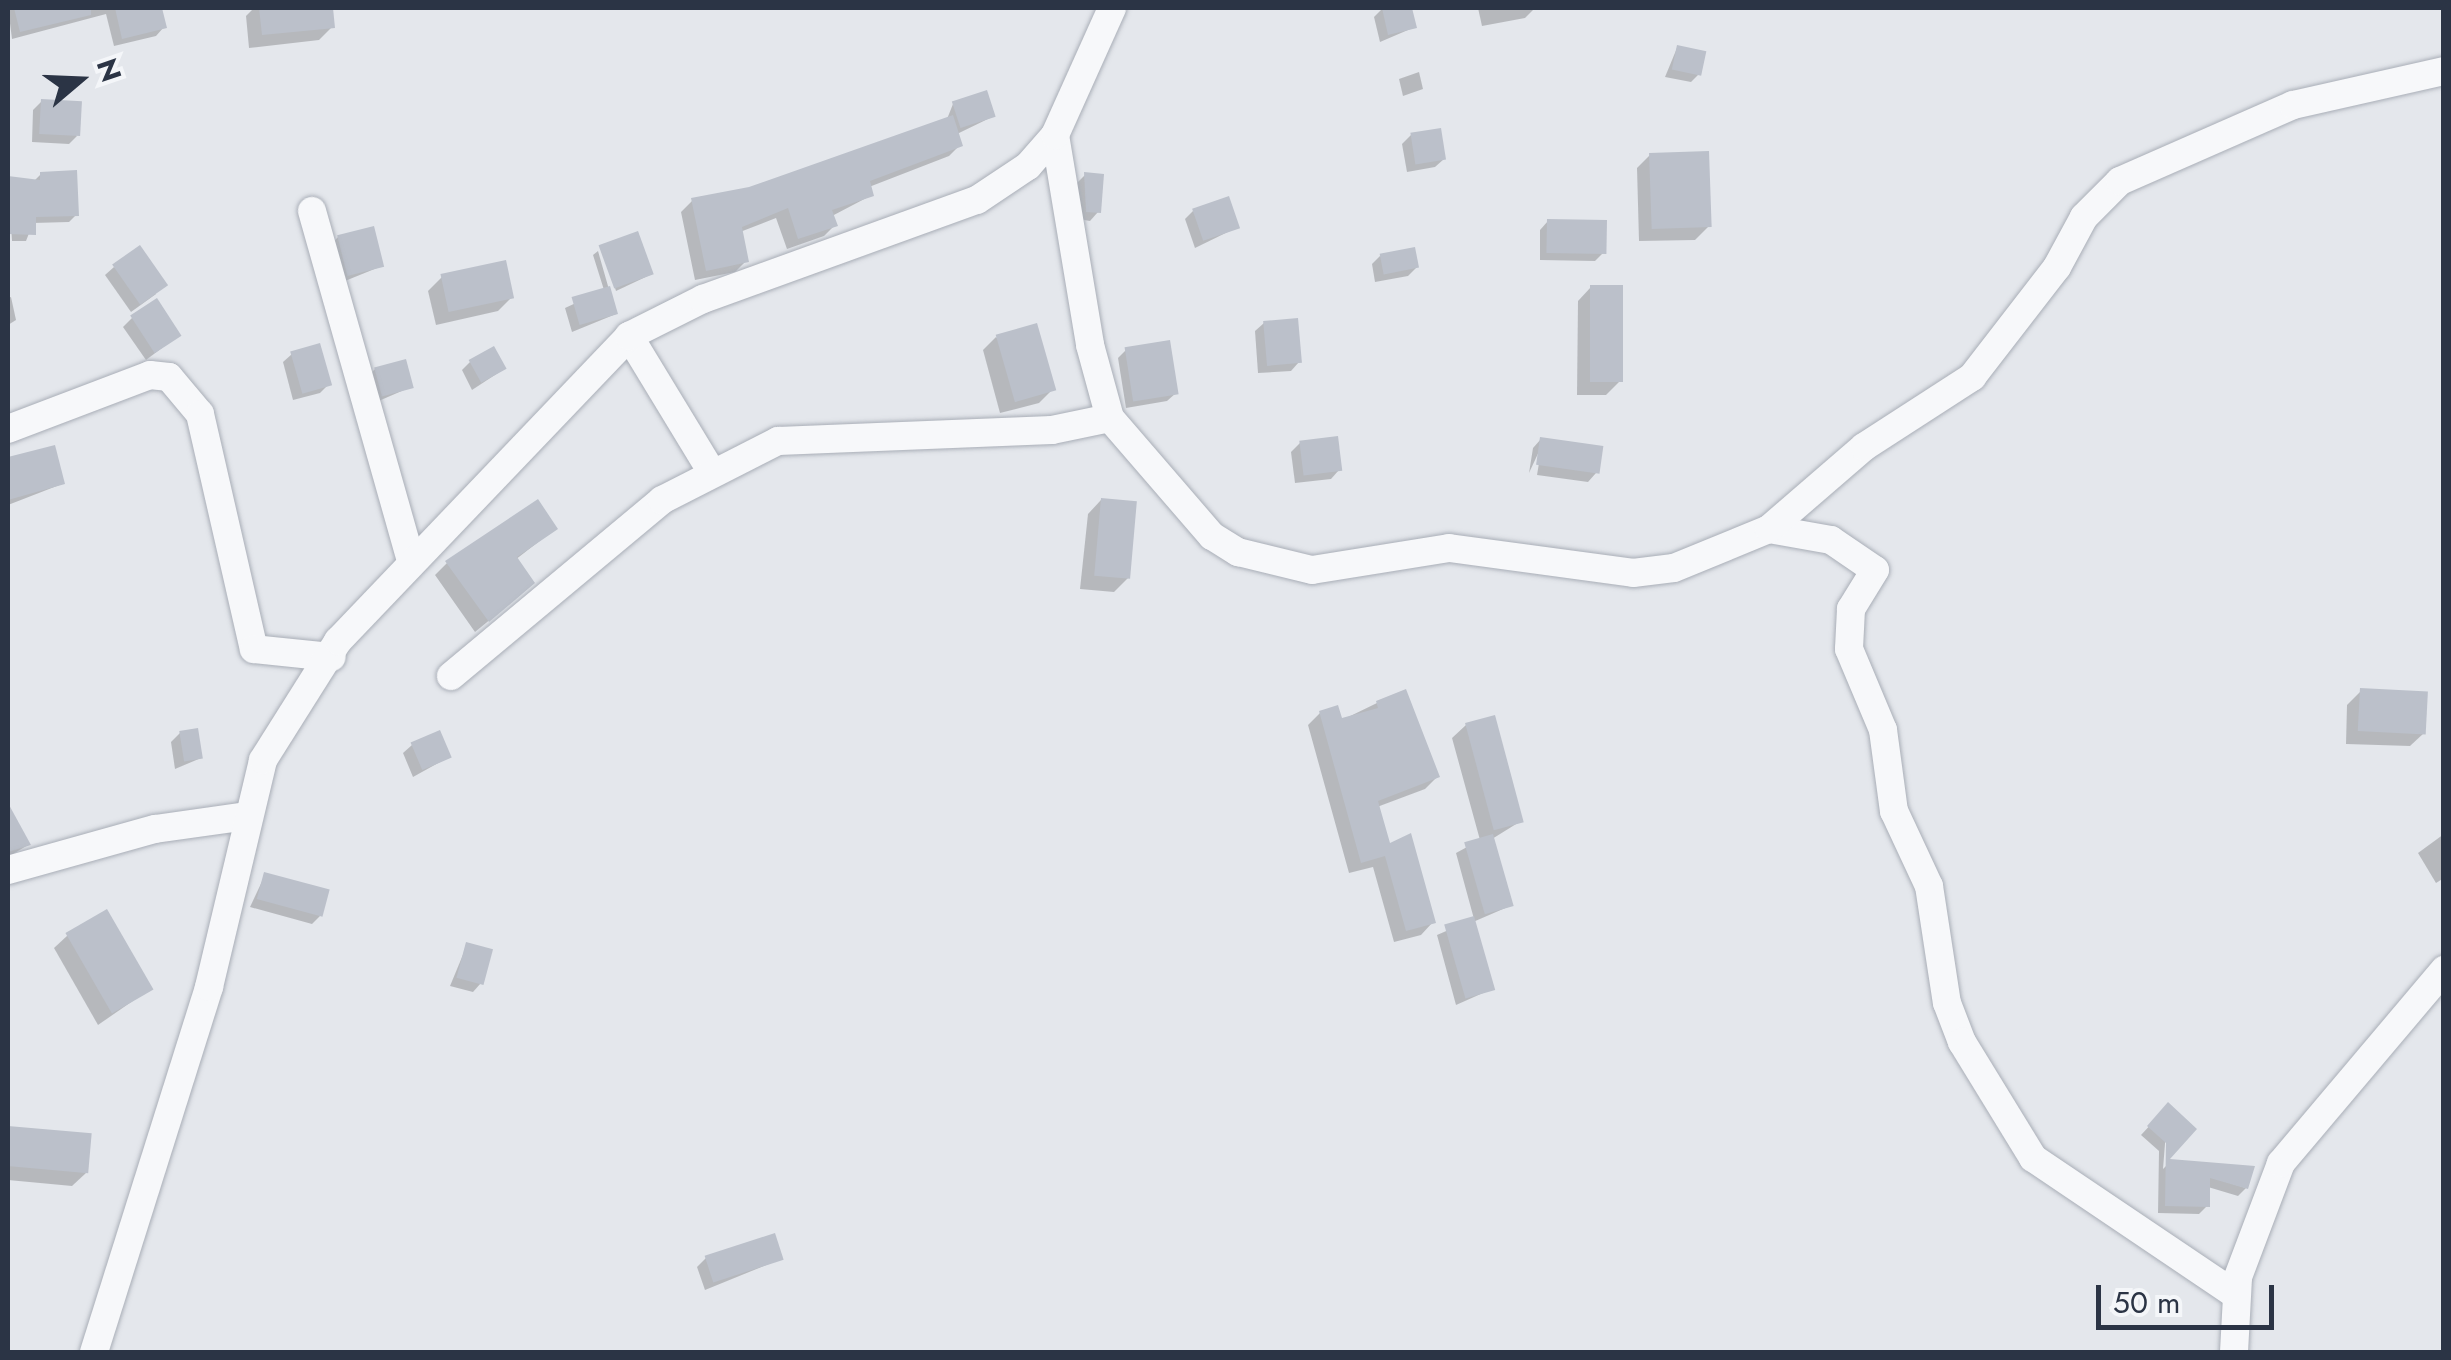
<!DOCTYPE html>
<html>
<head>
<meta charset="utf-8">
<style>
	body { margin:0 }
	#map { position:relative; width:2451px; height:1360px; overflow:hidden; background:#e4e7ec; font-family:Jost,sans-serif }
	div>[style] { position:absolute }
	[style*='--x'] { left:calc(var(--x)*1px); top:calc(var(--y)*1px); width:calc(var(--w)*1px); rotate:calc(var(--a)*1deg) }
	.shadow>* { inset:0; background:#0003 }
	.building>* { inset:0; background:#bbc0ca; transform-origin:0 0 }
	.roads { filter:drop-shadow(0 0 2px #a9aeb7) drop-shadow(0 0 2px #a9aeb7) }
	.street>* { height:28px; margin:-14px; padding:0 14px; transform-origin:14px; border-radius:14px; background:#f7f8fa }
	span { translate:-50% -50%; white-space:nowrap; text-align:center; line-height:1.15; -webkit-text-stroke:10px #f4f6f9; paint-order:stroke }
	.frame { position:absolute; inset:0; border:10px solid #2b3445; pointer-events:none }
	.north { position:absolute; left:30px; top:30px; width:100px; height:100px; -webkit-text-stroke:8px #f4f6f9; paint-order:stroke; rotate:71deg; font-size:28px; font-weight:700; line-height:40px; text-align:center; color:#2b3445 }
	.north::after { content:''; display:block; margin:auto; width:35px; height:45px; background:#2b3445; clip-path:polygon(50% 0,100% 100%,50% 72%,0 100%) }
	.scale { position:absolute; left:2096px; top:1285px; width:178px; height:45px; box-sizing:border-box; border:5px solid #2b3445; border-top:0; padding-left:12px; font-size:30px; line-height:35px; white-space:nowrap; color:#2b3445; -webkit-text-stroke:8px #f4f6f9; paint-order:stroke }
</style>
</head>
<body>
<div id="map">
	<div class="shadow">
		<i style="clip-path:polygon(8px 8px,160px 8px,164px 27px,156px 36px,114px 46px,106px 14px,12px 39px)"></i>
		<i style="clip-path:polygon(254px 8px,330px 8px,332px 27px,319px 40px,249px 48px,246px 16px)"></i>
		<i style="clip-path:polygon(1383px 8px,1410px 8px,1415px 27px,1380px 42px,1374px 17px)"></i>
		<i style="clip-path:polygon(1478px 8px,1534px 8px,1534px 9px,1525px 18px,1482px 26px)"></i>
		<i style="clip-path:polygon(1677px 48px,1700px 73px,1691px 82px,1665px 77px)"></i>
		<i style="clip-path:polygon(1419px 72px,1423px 89px,1403px 96px,1399px 79px)"></i>
		<i style="clip-path:polygon(42px 101px,77px 136px,69px 144px,32px 142px,33px 110px)"></i>
		<i style="clip-path:polygon(953px 104px,994px 116px,957px 134px,960px 145px,949px 156px,869px 187px,872px 195px,832px 216px,835px 225px,824px 236px,787px 249px,776px 218px,740px 232px,746px 261px,735px 272px,695px 280px,681px 212px,692px 201px,750px 189px,947px 119px)"></i>
		<i style="clip-path:polygon(1411px 135px,1444px 159px,1435px 167px,1407px 172px,1402px 144px)"></i>
		<i style="clip-path:polygon(1650px 155px,1709px 226px,1695px 240px,1639px 241px,1637px 168px)"></i>
		<i style="clip-path:polygon(41px 174px,76px 215px,69px 222px,33px 223px,26px 241px,12px 241px,8px 177px,34px 181px)"></i>
		<i style="clip-path:polygon(1085px 175px,1098px 212px,1090px 221px,1078px 219px,1076px 184px)"></i>
		<i style="clip-path:polygon(1193px 211px,1238px 227px,1195px 248px,1185px 219px)"></i>
		<i style="clip-path:polygon(1548px 221px,1604px 252px,1595px 261px,1540px 260px,1540px 230px)"></i>
		<i style="clip-path:polygon(338px 237px,382px 266px,340px 283px,330px 246px)"></i>
		<i style="clip-path:polygon(602px 248px,652px 274px,616px 291px)"></i>
		<i style="clip-path:polygon(598px 251px,616px 314px,572px 332px,565px 308px,604px 290px,593px 255px)"></i>
		<i style="clip-path:polygon(1380px 256px,1416px 268px,1408px 276px,1375px 282px,1372px 264px)"></i>
		<i style="clip-path:polygon(114px 267px,156px 294px,131px 312px,105px 275px)"></i>
		<i style="clip-path:polygon(442px 277px,511px 298px,498px 311px,436px 325px,428px 291px)"></i>
		<i style="clip-path:polygon(1591px 287px,1620px 381px,1606px 395px,1577px 395px,1578px 301px)"></i>
		<i style="clip-path:polygon(11px 297px,16px 320px,8px 325px,8px 298px)"></i>
		<i style="clip-path:polygon(132px 318px,179px 335px,146px 360px,123px 327px)"></i>
		<i style="clip-path:polygon(1264px 323px,1299px 362px,1291px 371px,1258px 373px,1255px 331px)"></i>
		<i style="clip-path:polygon(996px 337px,1053px 389px,1039px 403px,1000px 413px,983px 350px)"></i>
		<i style="clip-path:polygon(1127px 349px,1176px 393px,1167px 401px,1126px 408px,1118px 358px)"></i>
		<i style="clip-path:polygon(292px 354px,329px 384px,320px 393px,293px 400px,283px 362px)"></i>
		<i style="clip-path:polygon(470px 362px,504px 369px,472px 390px,462px 370px)"></i>
		<i style="clip-path:polygon(375px 369px,411px 387px,374px 403px,367px 378px)"></i>
		<i style="clip-path:polygon(1541px 439px,1596px 473px,1588px 482px,1537px 475px,1542px 445px,1529px 473px,1533px 448px)"></i>
		<i style="clip-path:polygon(1300px 443px,1339px 470px,1331px 479px,1295px 483px,1291px 452px)"></i>
		<i style="clip-path:polygon(12px 458px,62px 484px,8px 505px)"></i>
		<i style="clip-path:polygon(1101px 500px,1128px 578px,1114px 592px,1080px 589px,1088px 514px)"></i>
		<i style="clip-path:polygon(555px 529px,515px 560px,520px 595px,475px 632px,435px 575px,447px 563px)"></i>
		<i style="clip-path:polygon(2361px 691px,2424px 733px,2410px 746px,2346px 744px,2347px 705px)"></i>
		<i style="clip-path:polygon(1377px 703px,1437px 777px,1425px 789px,1377px 807px,1388px 847px,1433px 922px,1421px 935px,1394px 942px,1373px 867px,1349px 873px,1308px 725px,1320px 713px,1340px 721px)"></i>
		<i style="clip-path:polygon(1466px 725px,1521px 821px,1492px 839px,1510px 906px,1473px 922px,1492px 989px,1456px 1005px,1437px 935px,1474px 919px,1456px 853px,1480px 840px,1452px 738px)"></i>
		<i style="clip-path:polygon(180px 733px,201px 758px,175px 769px,171px 742px)"></i>
		<i style="clip-path:polygon(412px 745px,449px 757px,413px 777px,403px 753px)"></i>
		<i style="clip-path:polygon(8px 808px,28px 845px,8px 857px)"></i>
		<i style="clip-path:polygon(2444px 834px,2444px 878px,2436px 883px,2418px 853px)"></i>
		<i style="clip-path:polygon(265px 875px,321px 915px,312px 924px,250px 907px)"></i>
		<i style="clip-path:polygon(68px 935px,150px 989px,98px 1025px,54px 948px)"></i>
		<i style="clip-path:polygon(467px 945px,481px 983px,473px 992px,450px 986px)"></i>
		<i style="clip-path:polygon(2168px 1106px,2163px 1169px,2168px 1164px,2246px 1188px,2238px 1196px,2208px 1187px,2207px 1206px,2199px 1214px,2158px 1213px,2159px 1151px,2141px 1135px)"></i>
		<i style="clip-path:polygon(8px 1129px,89px 1137px,86px 1173px,72px 1186px,8px 1180px)"></i>
		<i style="clip-path:polygon(706px 1258px,781px 1259px,705px 1290px,697px 1267px)"></i>
	</div>
	<div class="building">
		<i style="clip-path:polygon(14px 8px,91px 8px,91px 15px,20px 32px)"></i>
		<i style="clip-path:polygon(115px 8px,162px 8px,167px 28px,122px 39px)"></i>
		<i style="clip-path:polygon(259px 8px,333px 8px,335px 28px,262px 35px)"></i>
		<i style="clip-path:polygon(1382px 8px,1412px 8px,1417px 28px,1388px 35px)"></i>
		<i style="left:1677px;top:45px;width:30px;height:25px;rotate:12deg"></i>
		<i style="left:987px;top:90px;width:28px;height:37px;rotate:72deg"></i>
		<i style="left:41px;top:99px;width:41px;height:35px;rotate:3deg"></i>
		<i style="clip-path:polygon(953px 115px,963px 146px,870px 181px,874px 196px,832px 210px,838px 226px,798px 239px,788px 208px,742px 227px,749px 262px,706px 271px,691px 198px,749px 187px)"></i>
		<i style="left:1441px;top:128px;width:32px;height:31px;rotate:81deg"></i>
		<i style="left:1709px;top:151px;width:76px;height:60px;rotate:88deg"></i>
		<i style="clip-path:polygon(77px 170px,79px 216px,36px 217px,36px 235px,8px 234px,8px 176px,40px 180px,40px 172px)"></i>
		<i style="clip-path:polygon(1084px 172px,1104px 174px,1101px 213px,1086px 212px)"></i>
		<i style="left:1229px;top:196px;width:34px;height:39px;rotate:71deg"></i>
		<i style="left:1547px;top:219px;width:60px;height:34px;rotate:1deg"></i>
		<i style="left:374px;top:226px;width:42px;height:38px;rotate:76deg"></i>
		<i style="left:638px;top:231px;width:46px;height:42px;rotate:70deg"></i>
		<i style="left:140px;top:245px;width:49px;height:34px;rotate:55deg"></i>
		<i style="left:1415px;top:247px;width:21px;height:36px;rotate:79deg"></i>
		<i style="left:506px;top:260px;width:39px;height:67px;rotate:78deg"></i>
		<i style="left:1590px;top:285px;width:33px;height:97px"></i>
		<i style="left:610px;top:286px;width:29px;height:40px;rotate:74deg"></i>
		<i style="left:157px;top:298px;width:45px;height:32px;rotate:57deg"></i>
		<i style="left:1298px;top:318px;width:45px;height:35px;rotate:85deg"></i>
		<i style="left:1037px;top:323px;width:70px;height:43px;rotate:74deg"></i>
		<i style="left:1170px;top:340px;width:55px;height:46px;rotate:81deg"></i>
		<i style="left:320px;top:343px;width:44px;height:31px;rotate:74deg"></i>
		<i style="left:494px;top:346px;width:26px;height:29px;rotate:61deg"></i>
		<i style="left:406px;top:359px;width:30px;height:33px;rotate:75deg"></i>
		<i style="left:1338px;top:436px;width:35px;height:39px;rotate:83deg"></i>
		<i style="left:1540px;top:437px;width:64px;height:28px;rotate:8deg"></i>
		<i style="clip-path:polygon(55px 445px,65px 484px,8px 500px,8px 457px)"></i>
		<i style="left:1101px;top:498px;width:36px;height:78px;rotate:5deg"></i>
		<i style="clip-path:polygon(538px 499px,558px 529px,517px 557px,535px 583px,489px 622px,445px 561px)"></i>
		<i style="left:2360px;top:688px;width:68px;height:43px;rotate:3deg"></i>
		<i style="clip-path:polygon(1406px 689px,1440px 777px,1378px 801px,1390px 843px,1411px 833px,1436px 923px,1406px 931px,1385px 856px,1361px 863px,1319px 711px,1338px 705px,1342px 718px,1378px 708px,1376px 701px)"></i>
		<i style="left:1495px;top:715px;width:111px;height:31px;rotate:75deg"></i>
		<i style="left:198px;top:728px;width:31px;height:19px;rotate:81deg"></i>
		<i style="left:440px;top:730px;width:30px;height:32px;rotate:67deg"></i>
		<i style="clip-path:polygon(8px 803px,31px 845px,8px 852px)"></i>
		<i style="left:1493px;top:834px;width:75px;height:30px;rotate:74deg"></i>
		<i style="left:264px;top:872px;width:68px;height:28px;rotate:15deg"></i>
		<i style="left:107px;top:909px;width:93px;height:48px;rotate:60deg"></i>
		<i style="left:1474px;top:916px;width:77px;height:31px;rotate:74deg"></i>
		<i style="left:466px;top:942px;width:28px;height:37px;rotate:15deg"></i>
		<i style="clip-path:polygon(2168px 1102px,2197px 1129px,2170px 1159px,2255px 1166px,2248px 1189px,2210px 1178px,2210px 1207px,2165px 1206px,2166px 1143px,2147px 1126px)"></i>
		<i style="left:8px;top:1126px;width:84px;height:40px;rotate:5deg"></i>
		<i style="left:775px;top:1233px;width:28px;height:74px;rotate:72deg"></i>
	</div>
	<div class="roads">
		<div class="street">
			<i style="--x:1055;--y:135;--w:213;--a:80.5"></i>
			<i style="--x:1090;--y:345;--w:76;--a:74.7"></i>
			<i style="--x:1110;--y:418;--w:156;--a:49.2"></i>
			<i style="--x:1212;--y:536;--w:31;--a:32"></i>
			<i style="--x:1238;--y:552;--w:76;--a:13.7"></i>
			<i style="--x:1312;--y:570;--w:139;--a:-9.1"></i>
			<i style="--x:1449;--y:548;--w:186;--a:7.7"></i>
			<i style="--x:1633;--y:573;--w:41;--a:-7"></i>
			<i style="--x:1674;--y:568;--w:103;--a:-22.3"></i>
			<i style="--x:1769;--y:529;--w:63;--a:10.1"></i>
			<i style="--x:1831;--y:540;--w:53;--a:34.3"></i>
			<i style="--x:1875;--y:570;--w:46;--a:121.6"></i>
			<i style="--x:1851;--y:609;--w:40;--a:92.9"></i>
			<i style="--x:1849;--y:649;--w:88;--a:67.2"></i>
			<i style="--x:1883;--y:730;--w:82;--a:82.3"></i>
			<i style="--x:1894;--y:811;--w:83;--a:65"></i>
			<i style="--x:1929;--y:886;--w:118;--a:81.3"></i>
			<i style="--x:1947;--y:1003;--w:42;--a:69"></i>
			<i style="--x:1962;--y:1042;--w:136;--a:58.5"></i>
			<i style="--x:2033;--y:1158;--w:244;--a:34"></i>
			<i style="--x:312;--y:211;--w:365;--a:74.2"></i>
			<i style="--x:629;--y:336;--w:158;--a:58.7"></i>
			<i style="--x:8;--y:429;--w:152;--a:-20.8"></i>
			<i style="--x:150;--y:375;--w:19;--a:6"></i>
			<i style="--x:169;--y:377;--w:48;--a:50"></i>
			<i style="--x:200;--y:414;--w:241;--a:77.1"></i>
			<i style="--x:254;--y:649;--w:78;--a:5.9"></i>
			<i style="--x:1769;--y:529;--w:125;--a:-40.8"></i>
			<i style="--x:1864;--y:447;--w:129;--a:-32.9"></i>
			<i style="--x:1972;--y:377;--w:139;--a:-52.3"></i>
			<i style="--x:2057;--y:267;--w:57;--a:-61.6"></i>
			<i style="--x:2084;--y:217;--w:51;--a:-45"></i>
			<i style="--x:2120;--y:181;--w:189;--a:-23.7"></i>
			<i style="--x:2293;--y:105;--w:155;--a:-12.7"></i>
			<i style="--x:451;--y:676;--w:275;--a:-39.8"></i>
			<i style="--x:662;--y:500;--w:130;--a:-27"></i>
			<i style="--x:778;--y:441;--w:274;--a:-2.3"></i>
			<i style="--x:1052;--y:430;--w:59;--a:-11.7"></i>
			<i style="--x:8;--y:870;--w:153;--a:-15.6"></i>
			<i style="--x:155;--y:829;--w:94;--a:-8"></i>
			<i style="--x:94;--y:1352;--w:383;--a:-72.5"></i>
			<i style="--x:209;--y:987;--w:233;--a:-76.6"></i>
			<i style="--x:263;--y:760;--w:141;--a:-57.8"></i>
			<i style="--x:338;--y:641;--w:422;--a:-46.3"></i>
			<i style="--x:629;--y:336;--w:83;--a:-26.6"></i>
			<i style="--x:703;--y:299;--w:291;--a:-19.9"></i>
			<i style="--x:977;--y:200;--w:61;--a:-33.7"></i>
			<i style="--x:1028;--y:166;--w:41;--a:-48.9"></i>
			<i style="--x:1055;--y:135;--w:139;--a:-65.8"></i>
			<i style="--x:2234;--y:1352;--w:75;--a:-86.9"></i>
			<i style="--x:2238;--y:1277;--w:122;--a:-69.3"></i>
			<i style="--x:2281;--y:1163;--w:253;--a:-49.8"></i>
		</div>
	</div>
	<div class="frame"></div>
	<div class="north">N</div>
	<div class="scale">50 m</div>
</div>
</body>
</html>
